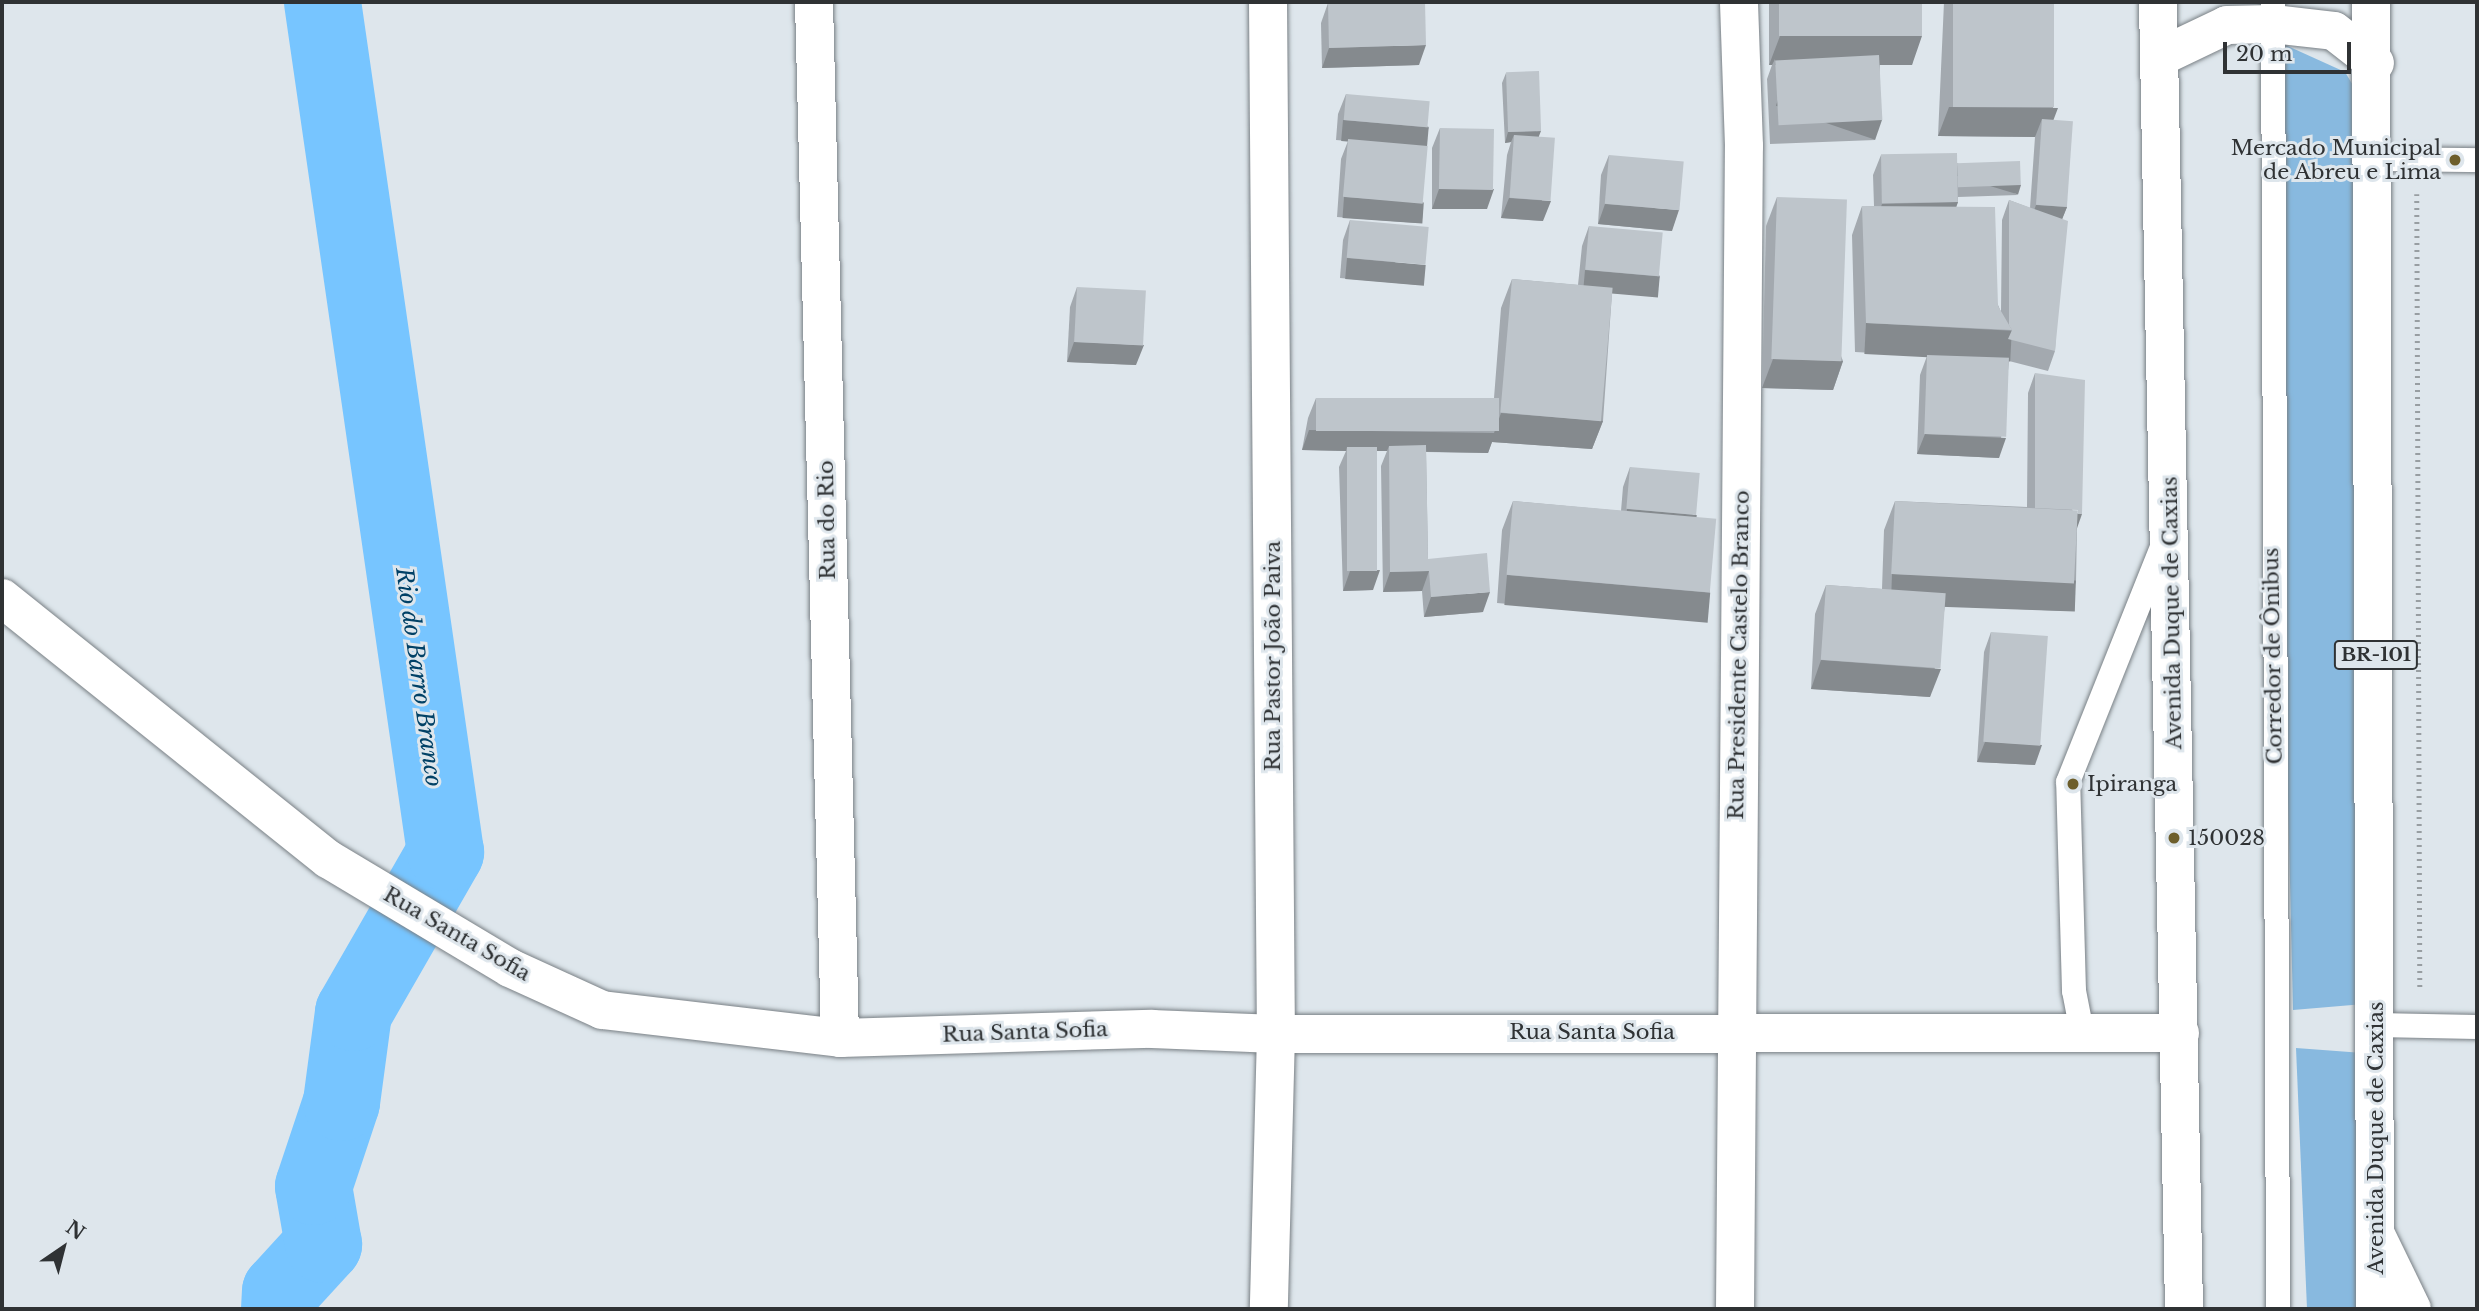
<!DOCTYPE html>
<html>
<head>
<meta charset="utf-8">
<style>
	body { margin:0 }
	#map { position:relative; width:2479px; height:1311px; overflow:hidden; background:#dee6ec; font-family:"Libre Baskerville",serif }
	div>[style] { position:absolute }
	[style*='--x'] { left:calc(var(--x)*1px); top:calc(var(--y)*1px); width:calc(var(--w)*1px); rotate:calc(var(--a)*1deg) }
	.green>* { inset:0; background:#88b9df }
	.river>* { height:77px; margin:-38.5px; padding:0 38.5px; transform-origin:38.5px; border-radius:38.5px; background:#77c5ff }
	.path>* { height:4.5px; margin-top:-2.25px; transform-origin:0; background:repeating-linear-gradient(90deg,#989ea2 0 2px,transparent 0 7px) }
	.roads { filter:drop-shadow(0 0 2px #798085) drop-shadow(0 0 2px #798085) }
	.service>* { height:24px; margin:-12px; padding:0 12px; transform-origin:12px; border-radius:12px; background:#fff }
	.minor>* { height:38px; margin:-19px; padding:0 19px; transform-origin:19px; border-radius:19px; background:#fff }
	.tertiary>* { height:38px; margin:-19px; padding:0 19px; transform-origin:19px; border-radius:19px; background:#fff }
	.trunk>* { height:38px; margin:-19px; padding:0 19px; transform-origin:19px; border-radius:19px; background:#fff }
	.wall>* { inset:0; background:#a3a9af }
	.shaded-wall>* { inset:0; background:#858a8e; transform-origin:0 0 }
	.building>* { inset:0; background:#bec5cb; transform-origin:0 0 }
	.dots>* { width:19px; height:19px; translate:-50% -50%; box-sizing:border-box; border:4px solid #dee6ec; border-radius:50% }
	span { translate:-50% -50%; white-space:nowrap; text-align:center; line-height:1.15; -webkit-text-stroke:6px #dee6ec; paint-order:stroke }
	.shield-label span { padding:2px 5px; background:#dee6ec; border:2px solid; border-radius:5px; -webkit-text-stroke-width:0 }
	.shield-label { font-size:19px; color:#2f3234; font-weight:700 }
	.poi-label { font-size:21px; color:#2f3234 }
	.right { translate:-100% -50%; text-align:right }
	.left { translate:0 -50%; text-align:left }
	.street-label { font-size:21px; color:#2f3234 }
	.water-label { font-size:23px; color:#014166; font-style:italic }
	.frame { position:absolute; inset:0; border:4px solid #2f3234; pointer-events:none }
	.north { position:absolute; left:28px; top:1213px; width:70px; height:70px; -webkit-text-stroke:5px #dee6ec; paint-order:stroke; rotate:35deg; font-size:19px; font-weight:700; line-height:28px; text-align:center; color:#2f3234 }
	.north::after { content:''; display:block; margin:auto; width:24px; height:32px; background:#2f3234; clip-path:polygon(50% 0,100% 100%,50% 72%,0 100%) }
	.scale { position:absolute; left:2223px; top:42px; width:128px; height:32px; box-sizing:border-box; border:4px solid #2f3234; border-top:0; padding-left:9px; font-size:21px; line-height:24px; white-space:nowrap; color:#2f3234; -webkit-text-stroke:5px #dee6ec; paint-order:stroke }
</style>
</head>
<body>
<div id="map">
	<div class="green">
		<i style="clip-path:polygon(2283px 44px,2345px 72px,2357px 92px,2364px 1004px,2293px 1010px,2284px 626px)"></i>
		<i style="clip-path:polygon(2296px 1048px,2363px 1053px,2359px 1309px,2307px 1309px)"></i>
	</div>
	<div class="river">
		<i style="--x:279;--y:1309;--w:18;--a:-87"></i>
		<i style="--x:280;--y:1291;--w:64;--a:-47.5"></i>
		<i style="--x:323;--y:1244;--w:59;--a:-99.8"></i>
		<i style="--x:313;--y:1186;--w:89;--a:-71.6"></i>
		<i style="--x:341;--y:1102;--w:91;--a:-82.4"></i>
		<i style="--x:353;--y:1012;--w:185;--a:-60.1"></i>
		<i style="--x:445;--y:852;--w:859;--a:-98.23"></i>
	</div>
	<div class="path">
		<i style="--x:2417;--y:194;--w:797;--a:89.78"></i>
	</div>
	<div class="roads">
		<div class="service">
			<i style="--x:2273;--y:2;--w:1307;--a:89.78"></i>
			<i style="--x:2375;--y:159;--w:102;--a:0.6"></i>
			<i style="--x:2376;--y:1025;--w:101;--a:1.1"></i>
			<i style="--x:2082;--y:1032;--w:42;--a:-101"></i>
			<i style="--x:2074;--y:991;--w:209;--a:-91.6"></i>
			<i style="--x:2068;--y:782;--w:253;--a:-68.2"></i>
		</div>
		<div class="minor">
			<i style="--x:814;--y:2;--w:1036;--a:88.56"></i>
			<i style="--x:1268;--y:2;--w:1032;--a:89.56"></i>
			<i style="--x:1276;--y:1034;--w:275;--a:91.5"></i>
			<i style="--x:2376;--y:1235;--w:82;--a:64.1"></i>
			<i style="--x:1735;--y:1309;--w:1163;--a:-89.56"></i>
			<i style="--x:1744;--y:146;--w:144;--a:-92"></i>
		</div>
		<div class="tertiary">
			<i style="--x:2;--y:598;--w:418;--a:38.7"></i>
			<i style="--x:328;--y:859;--w:212;--a:30.9"></i>
			<i style="--x:510;--y:968;--w:101;--a:24.5"></i>
			<i style="--x:602;--y:1010;--w:240;--a:6.7"></i>
			<i style="--x:840;--y:1038;--w:312;--a:-1.7"></i>
			<i style="--x:1152;--y:1029;--w:124;--a:2.3"></i>
			<i style="--x:1276;--y:1034;--w:904;--a:-0.06"></i>
		</div>
		<div class="trunk">
			<i style="--x:2158;--y:2;--w:1307;--a:88.86"></i>
			<i style="--x:2371;--y:2;--w:1307;--a:89.82"></i>
			<i style="--x:2160;--y:57;--w:74;--a:-25.5"></i>
			<i style="--x:2227;--y:25;--w:46;--a:-1.2"></i>
			<i style="--x:2273;--y:24;--w:61;--a:6.5"></i>
			<i style="--x:2334;--y:31;--w:52;--a:38"></i>
		</div>
	</div>
	<div class="wall">
		<i style="clip-path:polygon(1769px 2px,1922px 2px,1912px 65px,1880px 65px,1875px 140px,1770px 144px,1767px 79px,1772px 65px,1769px 65px)"></i>
		<i style="clip-path:polygon(1944px 2px,2054px 2px,2053px 120px,2067px 207px,2062px 219px,2055px 351px,2048px 371px,2009px 361px,1999px 458px,1917px 454px,1920px 375px,1927px 356px,1855px 352px,1852px 235px,1862px 206px,1874px 206px,1873px 175px,1881px 155px,1957px 163px,2018px 195px,1958px 197px,1958px 202px,1956px 206px,2001px 312px,2002px 220px,2009px 200px,2030px 208px,2035px 137px,1938px 136px)"></i>
		<i style="clip-path:polygon(1328px 3px,1419px 65px,1322px 68px,1321px 23px)"></i>
		<i style="clip-path:polygon(1506px 73px,1539px 137px,1543px 221px,1501px 218px,1507px 155px,1511px 142px,1505px 143px,1502px 83px)"></i>
		<i style="clip-path:polygon(1346px 94px,1429px 127px,1422px 145px,1417px 223px,1337px 217px,1341px 159px,1348px 141px,1336px 140px,1338px 114px)"></i>
		<i style="clip-path:polygon(1440px 128px,1487px 209px,1432px 209px,1432px 148px)"></i>
		<i style="clip-path:polygon(1609px 155px,1672px 231px,1598px 224px,1601px 175px)"></i>
		<i style="clip-path:polygon(1777px 197px,1843px 361px,1833px 390px,1762px 388px,1766px 226px)"></i>
		<i style="clip-path:polygon(1350px 220px,1419px 285px,1340px 278px,1343px 240px)"></i>
		<i style="clip-path:polygon(1589px 226px,1660px 276px,1653px 296px,1612px 293px,1603px 421px,1592px 449px,1492px 442px,1488px 453px,1426px 452px,1428px 559px,1483px 612px,1424px 617px,1422px 591px,1383px 592px,1381px 466px,1387px 451px,1377px 451px,1373px 590px,1343px 591px,1339px 467px,1346px 451px,1302px 450px,1308px 418px,1316px 398px,1494px 398px,1501px 308px,1512px 279px,1578px 285px,1582px 246px)"></i>
		<i style="clip-path:polygon(1077px 287px,1136px 365px,1067px 362px,1070px 307px)"></i>
		<i style="clip-path:polygon(2035px 373px,2077px 527px,2076px 582px,2065px 611px,1945px 606px,1930px 697px,1811px 689px,1815px 614px,1826px 585px,1882px 589px,1884px 530px,1895px 501px,2027px 507px,2028px 393px)"></i>
		<i style="clip-path:polygon(1630px 467px,1696px 517px,1710px 592px,1700px 621px,1497px 603px,1502px 530px,1513px 501px,1621px 511px,1623px 487px)"></i>
		<i style="clip-path:polygon(1991px 632px,2035px 765px,1977px 762px,1984px 652px)"></i>
	</div>
	<div class="shaded-wall">
		<i style="clip-path:polygon(1669px 2px,1693px 2px,1692px 3px)"></i>
		<i style="clip-path:polygon(1780px 36px,1922px 36px,1912px 65px,1775px 65px,1775px 59px,1772px 65px,1769px 65px)"></i>
		<i style="clip-path:polygon(1426px 45px,1419px 65px,1322px 68px,1329px 48px)"></i>
		<i style="clip-path:polygon(1949px 107px,2058px 108px,2047px 137px,2042px 119px,2035px 137px,1938px 136px)"></i>
		<i style="left:1343px;top:120px;width:86px;height:21px;rotate:5deg"></i>
		<i style="left:1882px;top:120px;width:21px;height:105px;rotate:109deg"></i>
		<i style="clip-path:polygon(1541px 131px,1537px 141px,1514px 135px,1511px 142px,1505px 143px,1508px 132px)"></i>
		<i style="left:2021px;top:185px;width:10px;height:67px;rotate:107deg"></i>
		<i style="clip-path:polygon(1439px 189px,1494px 189px,1487px 209px,1432px 209px)"></i>
		<i style="left:1344px;top:197px;width:80px;height:21px;rotate:4deg"></i>
		<i style="clip-path:polygon(1509px 198px,1551px 201px,1543px 221px,1501px 218px)"></i>
		<i style="clip-path:polygon(1958px 202px,1951px 222px,1875px 224px,1882px 204px)"></i>
		<i style="clip-path:polygon(1605px 204px,1679px 210px,1672px 231px,1598px 224px)"></i>
		<i style="clip-path:polygon(2036px 205px,2067px 207px,2059px 227px,2029px 225px)"></i>
		<i style="left:1347px;top:258px;width:79px;height:21px;rotate:5deg"></i>
		<i style="left:1585px;top:270px;width:75px;height:21px;rotate:5deg"></i>
		<i style="left:1866px;top:323px;width:146px;height:31px;rotate:3deg"></i>
		<i style="clip-path:polygon(1074px 342px,1144px 345px,1136px 365px,1067px 362px)"></i>
		<i style="clip-path:polygon(1773px 359px,1843px 361px,1833px 390px,1762px 388px)"></i>
		<i style="clip-path:polygon(1501px 413px,1603px 421px,1592px 449px,1492px 442px,1488px 453px,1389px 451px,1389px 446px,1387px 451px,1347px 451px,1347px 447px,1346px 451px,1302px 450px,1309px 430px,1494px 433px)"></i>
		<i style="clip-path:polygon(1925px 434px,2006px 438px,1999px 458px,1917px 454px)"></i>
		<i style="left:1627px;top:509px;width:70px;height:21px;rotate:5deg"></i>
		<i style="clip-path:polygon(2035px 509px,2082px 514px,2075px 534px)"></i>
		<i style="clip-path:polygon(1380px 570px,1373px 590px,1343px 591px,1350px 571px)"></i>
		<i style="clip-path:polygon(1429px 571px,1422px 591px,1383px 592px,1390px 572px)"></i>
		<i style="left:1892px;top:574px;width:184px;height:31px;rotate:2deg"></i>
		<i style="left:1507px;top:575px;width:204px;height:30px;rotate:5deg"></i>
		<i style="clip-path:polygon(1490px 592px,1483px 612px,1424px 617px,1431px 597px)"></i>
		<i style="clip-path:polygon(1821px 660px,1941px 669px,1930px 697px,1811px 689px)"></i>
		<i style="clip-path:polygon(1985px 742px,2042px 745px,2035px 765px,1977px 762px)"></i>
	</div>
	<div class="building">
		<i style="clip-path:polygon(1360px 2px,1425px 2px,1426px 45px,1329px 48px,1328px 3px)"></i>
		<i style="left:1779px;top:2px;width:143px;height:34px"></i>
		<i style="left:1953px;top:2px;width:101px;height:105px"></i>
		<i style="left:1879px;top:55px;width:65px;height:104px;rotate:87deg"></i>
		<i style="left:1539px;top:71px;width:60px;height:33px;rotate:88deg"></i>
		<i style="left:1346px;top:94px;width:84px;height:26px;rotate:5deg"></i>
		<i style="left:2042px;top:119px;width:31px;height:86px;rotate:4deg"></i>
		<i style="left:1440px;top:128px;width:54px;height:61px;rotate:1deg"></i>
		<i style="left:1514px;top:135px;width:41px;height:63px;rotate:4deg"></i>
		<i style="left:1348px;top:139px;width:80px;height:58px;rotate:5deg"></i>
		<i style="left:1957px;top:153px;width:49px;height:76px;rotate:89deg"></i>
		<i style="left:1609px;top:155px;width:75px;height:49px;rotate:5deg"></i>
		<i style="left:2020px;top:161px;width:24px;height:63px;rotate:88deg"></i>
		<i style="left:1777px;top:197px;width:70px;height:162px;rotate:2deg"></i>
		<i style="clip-path:polygon(2009px 200px,2068px 221px,2055px 351px,2008px 339px,2012px 330px,2009px 325px)"></i>
		<i style="clip-path:polygon(1862px 206px,1995px 207px,1998px 306px,2012px 330px,1866px 323px)"></i>
		<i style="left:1350px;top:220px;width:79px;height:38px;rotate:5deg"></i>
		<i style="left:1589px;top:226px;width:74px;height:44px;rotate:5deg"></i>
		<i style="left:1512px;top:279px;width:101px;height:134px;rotate:5deg"></i>
		<i style="left:1077px;top:287px;width:69px;height:55px;rotate:3deg"></i>
		<i style="left:1927px;top:355px;width:82px;height:79px;rotate:2deg"></i>
		<i style="clip-path:polygon(2035px 373px,2085px 380px,2082px 514px,2078px 514px,2078px 510px,2035px 508px)"></i>
		<i style="left:1316px;top:398px;width:183px;height:33px"></i>
		<i style="clip-path:polygon(1426px 445px,1428px 559px,1487px 553px,1490px 592px,1431px 597px,1429px 571px,1390px 572px,1389px 446px)"></i>
		<i style="left:1347px;top:447px;width:30px;height:124px"></i>
		<i style="left:1630px;top:467px;width:70px;height:42px;rotate:5deg"></i>
		<i style="left:1513px;top:501px;width:204px;height:74px;rotate:5deg"></i>
		<i style="left:1895px;top:501px;width:183px;height:73px;rotate:3deg"></i>
		<i style="left:1826px;top:585px;width:120px;height:75px;rotate:4deg"></i>
		<i style="left:1991px;top:632px;width:57px;height:110px;rotate:4deg"></i>
	</div>
	<div class="dots">
		<i style="left:2455px;top:160px;background:#6d5e2b"></i>
		<i style="left:2073px;top:784px;background:#6d5e2b"></i>
		<i style="left:2174px;top:838px;background:#6d5e2b"></i>
	</div>
	<div class="shield-label">
		<span style="left:2376px;top:655px">BR-101</span>
	</div>
	<div class="poi-label">
		<span class="right" style="left:2441px;top:160px">Mercado Municipal<br>de Abreu e Lima</span>
		<span class="left" style="left:2087px;top:784px">Ipiranga</span>
		<span class="left" style="left:2188px;top:838px">150028</span>
	</div>
	<div class="street-label">
		<span style="left:827px;top:520px;rotate:-91deg">Rua do Rio</span>
		<span style="left:2172px;top:613px;rotate:-91deg">Avenida Duque de Caxias</span>
		<span style="left:1739px;top:655px;rotate:-89deg">Rua Presidente Castelo Branco</span>
		<span style="left:1273px;top:656px;rotate:-90deg">Rua Pastor João Paiva</span>
		<span style="left:2273px;top:656px;rotate:-91deg">Corredor de Ônibus</span>
		<span style="left:457px;top:934px;rotate:30deg">Rua Santa Sofia</span>
		<span style="left:1025px;top:1032px;rotate:-2deg">Rua Santa Sofia</span>
		<span style="left:1592px;top:1032px">Rua Santa Sofia</span>
		<span style="left:2376px;top:1138px;rotate:-90deg">Avenida Duque de Caxias</span>
	</div>
	<div class="water-label">
		<span style="left:419px;top:677px;rotate:82deg">Rio do Barro Branco</span>
	</div>
	<div class="frame"></div>
	<div class="north">N</div>
	<div class="scale">20 m</div>
</div>
</body>
</html>
